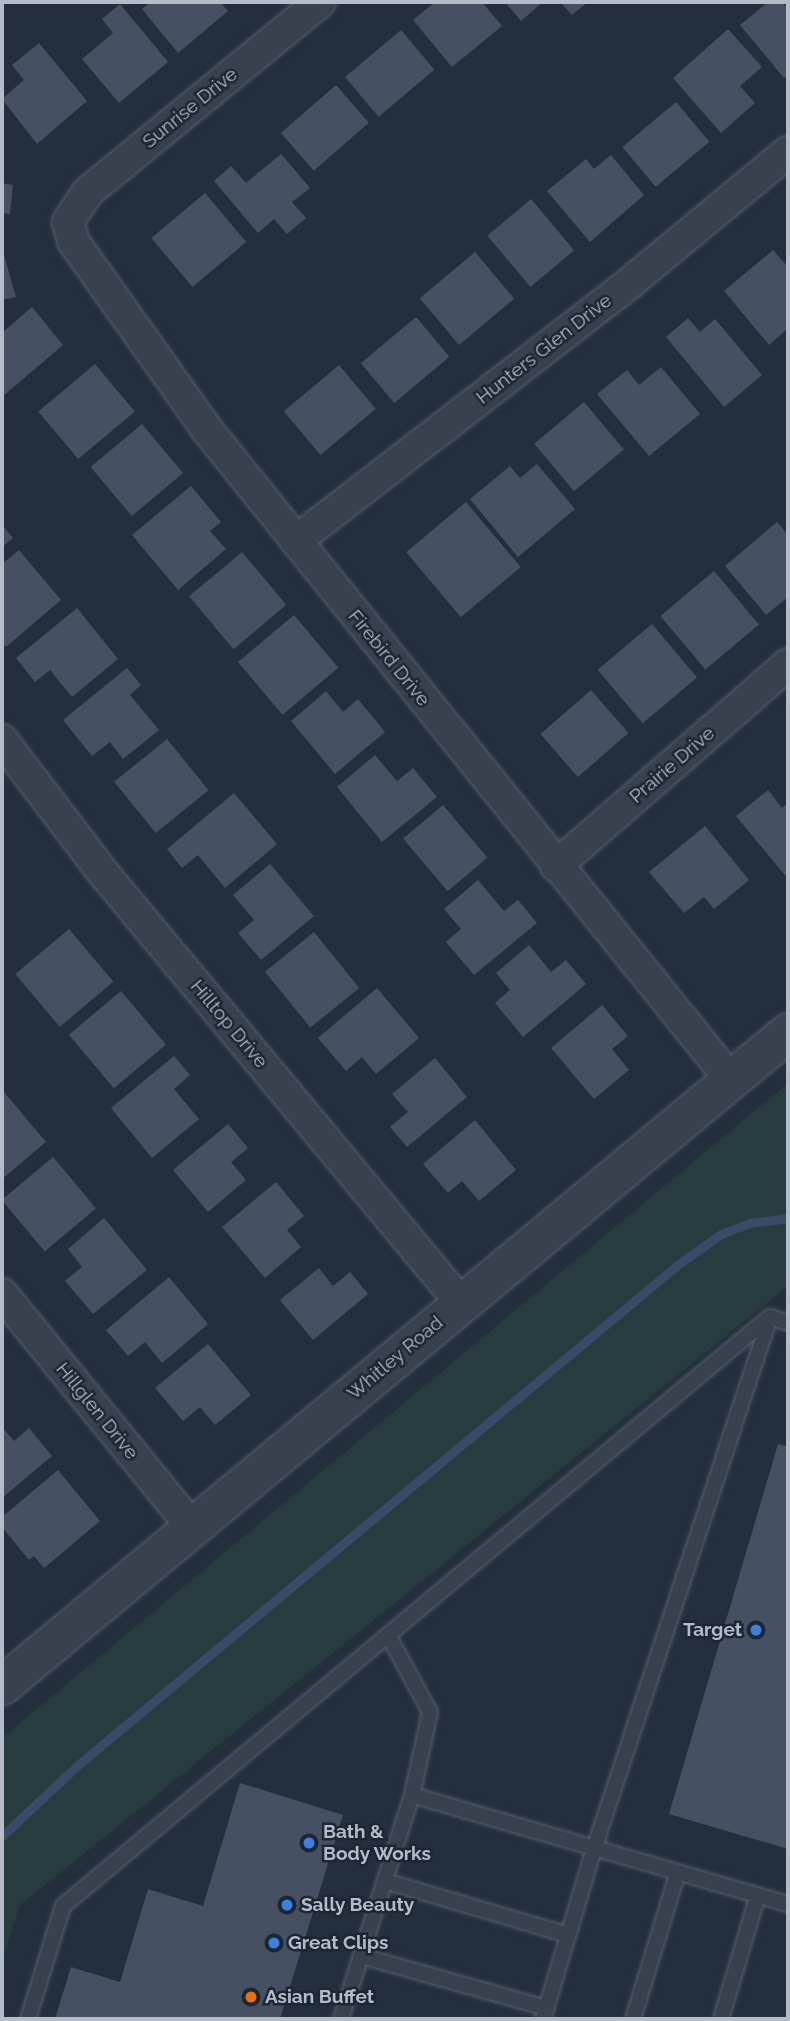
<!DOCTYPE html>
<html>
<head>
<meta charset="utf-8">
<style>
	body { margin:0 }
	#map { position:relative; width:790px; height:2021px; overflow:hidden; background:#242f3e; font-family:Raleway,sans-serif }
	div>[style] { position:absolute }
	[style*='--x'] { left:calc(var(--x)*1px); top:calc(var(--y)*1px); width:calc(var(--w)*1px); rotate:calc(var(--a)*1deg) }
	.green>* { inset:0; background:#263c3f }
	.stream>* { height:9px; margin:-4.5px; padding:0 4.5px; transform-origin:4.5px; border-radius:4.5px; background:#394c67 }
	.building>* { inset:0; background:#455162; transform-origin:0 0 }
	.roads { filter:drop-shadow(0 0 2px #565f6c) drop-shadow(0 0 2px #565f6c) }
	.service>* { height:14px; margin:-7px; padding:0 7px; transform-origin:7px; border-radius:7px; background:#38414e }
	.minor>* { height:30px; margin:-15px; padding:0 15px; transform-origin:15px; border-radius:15px; background:#38414e }
	.tertiary>* { height:37px; margin:-18.5px; padding:0 18.5px; transform-origin:18.5px; border-radius:18.5px; background:#38414e }
	.dots>* { width:19px; height:19px; translate:-50% -50%; box-sizing:border-box; border:4px solid #1d2633; border-radius:50% }
	span { translate:-50% -50%; white-space:nowrap; text-align:center; line-height:1.15; -webkit-text-stroke:5px #1d2633; paint-order:stroke }
	.street-label { font-size:19px; color:#b4bcc9 }
	.poi-label { font-size:19px; color:#b4bcc9; font-weight:700 }
	.right { translate:-100% -50%; text-align:right }
	.left { translate:0 -50%; text-align:left }
	.frame { position:absolute; inset:0; border:4px solid #b4bcc9; pointer-events:none }
</style>
</head>
<body>
<div id="map">
	<div class="green">
		<i style="clip-path:polygon(788px 1083px,788px 1286px,20px 1905px,2px 1962px,2px 1738px)"></i>
	</div>
	<div class="stream">
		<i style="--x:2;--y:1836;--w:104;--a:-43.1"></i>
		<i style="--x:78;--y:1765;--w:779;--a:-39.84"></i>
		<i style="--x:676;--y:1266;--w:55;--a:-35.4"></i>
		<i style="--x:721;--y:1234;--w:30;--a:-21"></i>
		<i style="--x:749;--y:1223;--w:39;--a:-7"></i>
	</div>
	<div class="building">
		<i style="clip-path:polygon(151px 2px,220px 2px,228px 11px,178px 53px,142px 9px)"></i>
		<i style="clip-path:polygon(435px 2px,482px 2px,502px 26px,452px 67px,413px 20px)"></i>
		<i style="clip-path:polygon(505px 2px,543px 2px,521px 21px)"></i>
		<i style="clip-path:polygon(560px 2px,588px 2px,572px 15px)"></i>
		<i style="clip-path:polygon(768px 2px,782px 2px,788px 9px,788px 75px,784px 78px,740px 25px)"></i>
		<i style="clip-path:polygon(120px 4px,168px 62px,119px 103px,82px 59px,113px 33px,102px 19px)"></i>
		<i style="clip-path:polygon(728px 29px,762px 67px,740px 86px,755px 103px,721px 133px,673px 78px)"></i>
		<i style="left:401px;top:30px;width:52px;height:73px;rotate:50deg"></i>
		<i style="clip-path:polygon(39px 43px,87px 101px,37px 144px,2px 99px,24px 80px,12px 65px)"></i>
		<i style="left:336px;top:85px;width:50px;height:73px;rotate:49deg"></i>
		<i style="left:676px;top:102px;width:52px;height:70px;rotate:50deg"></i>
		<i style="clip-path:polygon(281px 154px,310px 188px,292px 202px,306px 218px,287px 234px,274px 219px,258px 233px,214px 181px,231px 166px,246px 183px)"></i>
		<i style="clip-path:polygon(611px 155px,644px 195px,590px 242px,547px 191px,586px 159px,594px 169px)"></i>
		<i style="clip-path:polygon(2px 183px,13px 185px,10px 214px,2px 213px)"></i>
		<i style="left:205px;top:193px;width:64px;height:70px;rotate:50deg"></i>
		<i style="left:531px;top:199px;width:67px;height:57px;rotate:50deg"></i>
		<i style="clip-path:polygon(2px 248px,16px 297px,2px 300px)"></i>
		<i style="clip-path:polygon(773px 250px,788px 267px,788px 328px,769px 345px,724px 291px)"></i>
		<i style="left:475px;top:252px;width:61px;height:72px;rotate:50deg"></i>
		<i style="clip-path:polygon(32px 307px,63px 345px,2px 397px,2px 333px)"></i>
		<i style="left:416px;top:317px;width:52px;height:72px;rotate:50deg"></i>
		<i style="clip-path:polygon(688px 318px,700px 332px,715px 319px,762px 375px,724px 407px,666px 337px)"></i>
		<i style="left:95px;top:364px;width:62px;height:74px;rotate:50deg"></i>
		<i style="left:339px;top:365px;width:57px;height:72px;rotate:50deg"></i>
		<i style="clip-path:polygon(661px 367px,700px 414px,649px 456px,597px 394px,627px 370px,639px 385px)"></i>
		<i style="left:584px;top:402px;width:62px;height:65px;rotate:50deg"></i>
		<i style="left:142px;top:424px;width:64px;height:67px;rotate:50deg"></i>
		<i style="clip-path:polygon(537px 464px,575px 509px,518px 557px,470px 499px,510px 466px,520px 478px)"></i>
		<i style="clip-path:polygon(191px 486px,221px 522px,210px 531px,226px 549px,178px 590px,132px 535px)"></i>
		<i style="left:466px;top:502px;width:85px;height:78px;rotate:50deg"></i>
		<i style="clip-path:polygon(777px 522px,788px 535px,788px 597px,766px 615px,725px 566px)"></i>
		<i style="clip-path:polygon(2px 525px,13px 538px,2px 547px)"></i>
		<i style="clip-path:polygon(19px 550px,61px 600px,6px 647px,2px 642px,2px 564px)"></i>
		<i style="left:242px;top:552px;width:69px;height:69px;rotate:50deg"></i>
		<i style="left:714px;top:571px;width:70px;height:70px;rotate:50deg"></i>
		<i style="clip-path:polygon(77px 608px,118px 659px,72px 697px,50px 670px,35px 682px,16px 658px)"></i>
		<i style="left:294px;top:615px;width:69px;height:73px;rotate:50deg"></i>
		<i style="left:652px;top:624px;width:70px;height:71px;rotate:50deg"></i>
		<i style="clip-path:polygon(127px 668px,141px 685px,130px 695px,159px 730px,123px 759px,110px 742px,92px 756px,63px 720px)"></i>
		<i style="left:591px;top:690px;width:57px;height:67px;rotate:49deg"></i>
		<i style="clip-path:polygon(326px 691px,343px 712px,358px 699px,385px 732px,335px 774px,291px 721px)"></i>
		<i style="left:167px;top:739px;width:66px;height:68px;rotate:51deg"></i>
		<i style="clip-path:polygon(375px 755px,397px 781px,413px 768px,437px 797px,382px 842px,337px 787px)"></i>
		<i style="clip-path:polygon(768px 790px,782px 808px,788px 803px,788px 879px,736px 816px)"></i>
		<i style="clip-path:polygon(234px 793px,277px 844px,225px 888px,198px 855px,182px 868px,167px 849px)"></i>
		<i style="left:443px;top:805px;width:69px;height:52px;rotate:50deg"></i>
		<i style="clip-path:polygon(705px 826px,749px 880px,714px 909px,704px 897px,684px 913px,649px 872px)"></i>
		<i style="clip-path:polygon(270px 864px,314px 916px,261px 960px,238px 933px,254px 920px,233px 895px)"></i>
		<i style="clip-path:polygon(478px 880px,504px 911px,518px 900px,537px 923px,474px 975px,446px 942px,461px 929px,444px 909px)"></i>
		<i style="left:69px;top:929px;width:69px;height:70px;rotate:50deg"></i>
		<i style="left:314px;top:932px;width:72px;height:63px;rotate:51deg"></i>
		<i style="clip-path:polygon(529px 945px,551px 972px,566px 960px,586px 984px,523px 1037px,495px 1003px,510px 990px,496px 973px)"></i>
		<i style="clip-path:polygon(377px 988px,419px 1038px,376px 1074px,362px 1057px,346px 1071px,318px 1038px)"></i>
		<i style="left:121px;top:991px;width:70px;height:68px;rotate:50deg"></i>
		<i style="clip-path:polygon(602px 1005px,628px 1036px,612px 1049px,629px 1070px,594px 1099px,551px 1048px)"></i>
		<i style="clip-path:polygon(174px 1056px,190px 1075px,174px 1089px,199px 1119px,152px 1158px,111px 1108px)"></i>
		<i style="clip-path:polygon(435px 1058px,467px 1097px,407px 1147px,390px 1127px,408px 1112px,392px 1094px)"></i>
		<i style="clip-path:polygon(4px 1092px,46px 1142px,2px 1179px,2px 1094px)"></i>
		<i style="clip-path:polygon(475px 1120px,516px 1170px,479px 1201px,462px 1181px,448px 1193px,423px 1164px)"></i>
		<i style="clip-path:polygon(228px 1124px,248px 1148px,231px 1162px,246px 1180px,208px 1212px,173px 1170px)"></i>
		<i style="left:53px;top:1157px;width:67px;height:67px;rotate:50deg"></i>
		<i style="clip-path:polygon(276px 1182px,304px 1216px,287px 1230px,301px 1247px,265px 1278px,222px 1227px)"></i>
		<i style="clip-path:polygon(104px 1218px,147px 1270px,93px 1314px,65px 1281px,82px 1267px,68px 1249px)"></i>
		<i style="clip-path:polygon(319px 1268px,333px 1286px,350px 1272px,368px 1294px,313px 1340px,280px 1300px)"></i>
		<i style="clip-path:polygon(169px 1277px,208px 1324px,162px 1363px,145px 1342px,128px 1356px,106px 1330px)"></i>
		<i style="clip-path:polygon(208px 1344px,251px 1395px,215px 1425px,200px 1407px,183px 1421px,155px 1388px)"></i>
		<i style="clip-path:polygon(2px 1427px,14px 1441px,29px 1428px,52px 1456px,2px 1498px)"></i>
		<i style="clip-path:polygon(778px 1444px,788px 1447px,788px 1849px,669px 1814px)"></i>
		<i style="clip-path:polygon(58px 1470px,100px 1521px,44px 1568px,34px 1556px,29px 1560px,2px 1527px,2px 1517px)"></i>
		<i style="clip-path:polygon(240px 1783px,343px 1815px,280px 2019px,55px 2019px,71px 1967px,120px 1982px,148px 1889px,203px 1906px)"></i>
	</div>
	<div class="roads">
		<div class="service">
			<i style="--x:388;--y:1635;--w:497;--a:-39.8"></i>
			<i style="--x:770;--y:1317;--w:19;--a:18"></i>
			<i style="--x:412;--y:1795;--w:391;--a:16.2"></i>
			<i style="--x:385;--y:1881;--w:191;--a:16.4"></i>
			<i style="--x:361;--y:1956;--w:192;--a:15.7"></i>
			<i style="--x:28;--y:2019;--w:118;--a:-72.8"></i>
			<i style="--x:63;--y:1906;--w:423;--a:-39.8"></i>
			<i style="--x:388;--y:1635;--w:88;--a:61.4"></i>
			<i style="--x:430;--y:1712;--w:85;--a:102.2"></i>
			<i style="--x:412;--y:1795;--w:235;--a:107.6"></i>
			<i style="--x:543;--y:2019;--w:177;--a:-73.3"></i>
			<i style="--x:594;--y:1849;--w:560;--a:-71.69"></i>
			<i style="--x:633;--y:2019;--w:154;--a:-73"></i>
			<i style="--x:721;--y:2019;--w:129;--a:-73.4"></i>
		</div>
		<div class="minor">
			<i style="--x:320;--y:2;--w:300;--a:140.7"></i>
			<i style="--x:88;--y:192;--w:36;--a:124"></i>
			<i style="--x:68;--y:222;--w:20;--a:75"></i>
			<i style="--x:73;--y:241;--w:233;--a:54.6"></i>
			<i style="--x:208;--y:431;--w:834;--a:51.14"></i>
			<i style="--x:296;--y:541;--w:425;--a:-37.7"></i>
			<i style="--x:632;--y:281;--w:202;--a:-39.6"></i>
			<i style="--x:2;--y:740;--w:170;--a:52.7"></i>
			<i style="--x:105;--y:875;--w:557;--a:50.25"></i>
			<i style="--x:556;--y:866;--w:308;--a:-41"></i>
			<i style="--x:2;--y:1294;--w:301;--a:50.8"></i>
		</div>
		<div class="tertiary">
			<i style="--x:2;--y:1685;--w:1022;--a:-39.72"></i>
		</div>
	</div>
	<div class="dots">
		<i style="left:756px;top:1630px;background:#3f7fe0"></i>
		<i style="left:309px;top:1843px;background:#3f7fe0"></i>
		<i style="left:287px;top:1905px;background:#3f7fe0"></i>
		<i style="left:274px;top:1943px;background:#3f7fe0"></i>
		<i style="left:251px;top:1997px;background:#e8710a"></i>
	</div>
	<div class="street-label">
		<span style="left:190px;top:108px;rotate:-39deg">Sunrise Drive</span>
		<span style="left:544px;top:349px;rotate:-38deg">Hunters Glen Drive</span>
		<span style="left:389px;top:658px;rotate:51deg">Firebird Drive</span>
		<span style="left:672px;top:765px;rotate:-41deg">Prairie Drive</span>
		<span style="left:229px;top:1024px;rotate:50deg">Hilltop Drive</span>
		<span style="left:395px;top:1358px;rotate:-40deg">Whitley Road</span>
		<span style="left:97px;top:1411px;rotate:51deg">Hillglen Drive</span>
	</div>
	<div class="poi-label">
		<span class="right" style="left:742px;top:1630px">Target</span>
		<span class="left" style="left:323px;top:1843px">Bath &amp;<br>Body Works</span>
		<span class="left" style="left:301px;top:1905px">Sally Beauty</span>
		<span class="left" style="left:288px;top:1943px">Great Clips</span>
		<span class="left" style="left:265px;top:1997px">Asian Buffet</span>
	</div>
	<div class="frame"></div>
</div>
</body>
</html>
